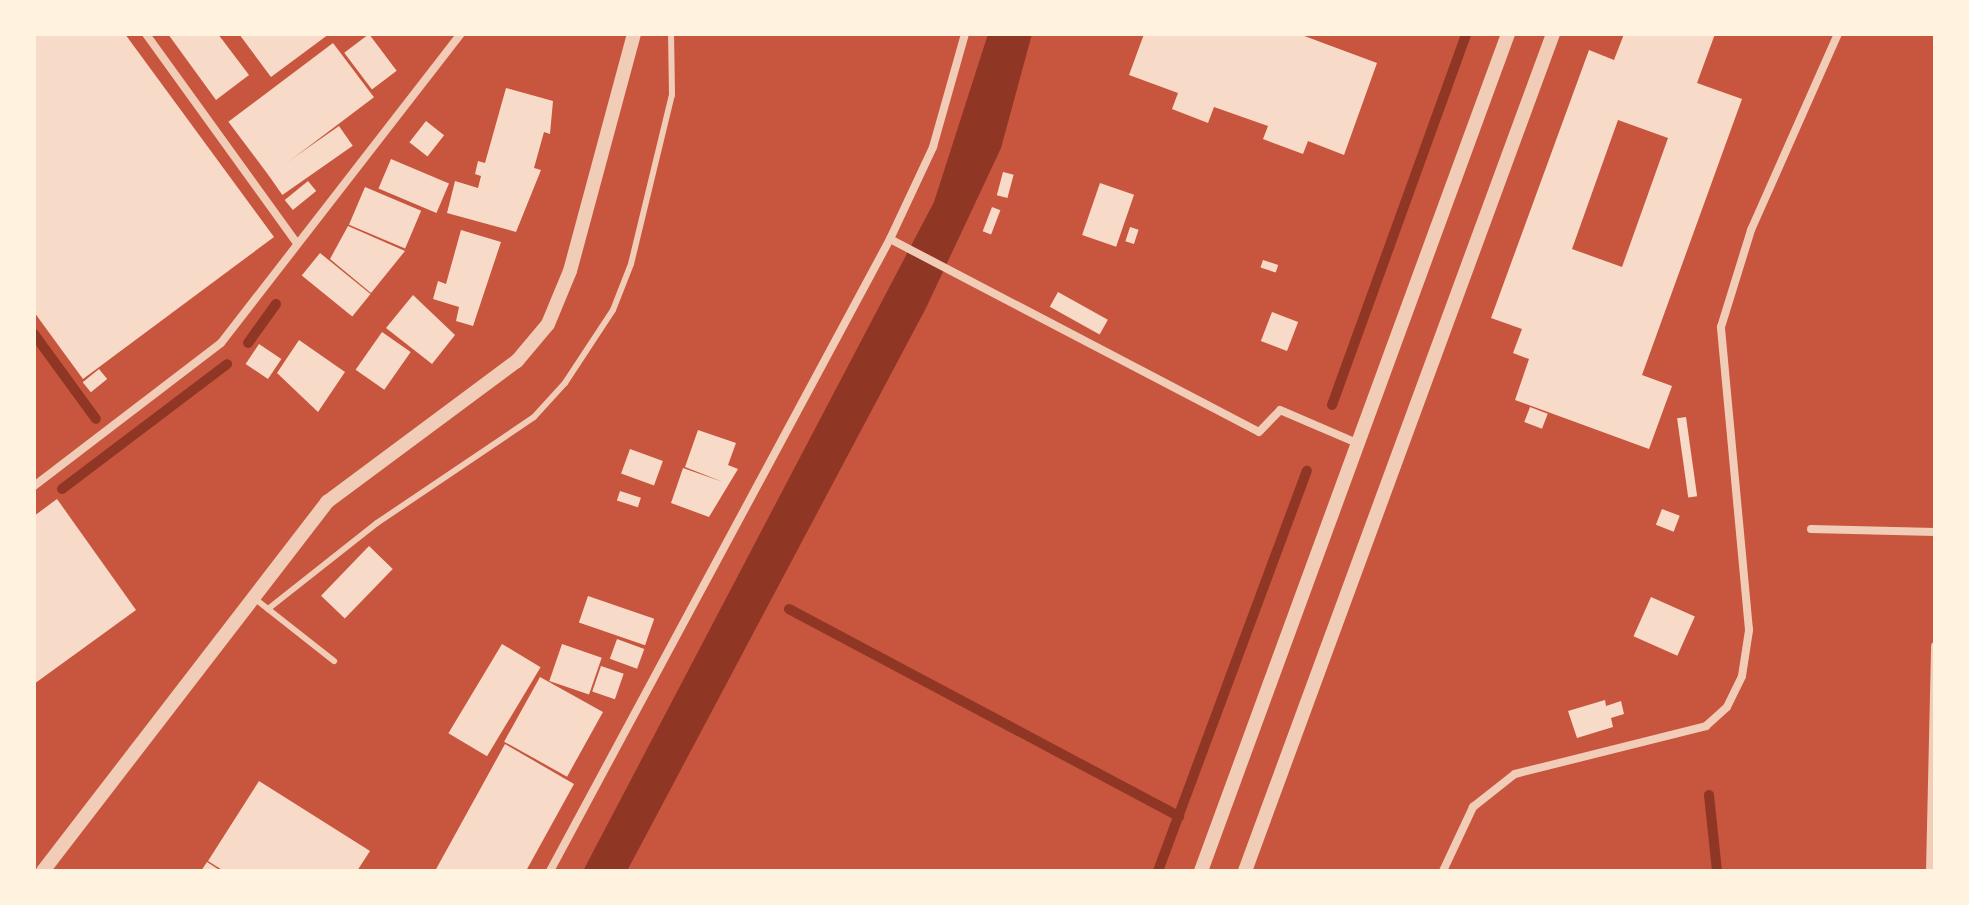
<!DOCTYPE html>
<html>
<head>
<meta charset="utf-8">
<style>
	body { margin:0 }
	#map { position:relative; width:1969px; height:905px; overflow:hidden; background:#c8553d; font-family:Commissioner,sans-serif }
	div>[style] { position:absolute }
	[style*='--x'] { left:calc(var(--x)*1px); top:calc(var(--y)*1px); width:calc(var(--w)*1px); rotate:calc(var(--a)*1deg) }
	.water>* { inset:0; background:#8f3625 }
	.stream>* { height:10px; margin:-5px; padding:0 5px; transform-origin:5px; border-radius:5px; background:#8f3625 }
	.building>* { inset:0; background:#f7dbc8; transform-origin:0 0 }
	.service>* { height:6px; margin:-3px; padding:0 3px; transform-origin:3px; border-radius:3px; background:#f1ccb7 }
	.minor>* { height:8px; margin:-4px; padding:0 4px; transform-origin:4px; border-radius:4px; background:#f1ccb7 }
	.tertiary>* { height:14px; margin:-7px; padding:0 7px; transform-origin:7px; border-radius:7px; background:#f1ccb7 }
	span { translate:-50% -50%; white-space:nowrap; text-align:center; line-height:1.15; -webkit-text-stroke:8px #fff3e0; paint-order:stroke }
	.frame { position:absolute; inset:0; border:36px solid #fff3e0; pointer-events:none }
</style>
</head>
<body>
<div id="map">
	<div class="water">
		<i style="clip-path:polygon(988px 34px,1032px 34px,1001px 148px,926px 308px,627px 871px,583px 871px,934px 202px)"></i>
	</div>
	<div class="stream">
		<i style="--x:34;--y:334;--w:105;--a:53.9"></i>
		<i style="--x:248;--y:343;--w:48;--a:-54.3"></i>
		<i style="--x:1332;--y:405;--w:394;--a:-70.1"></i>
		<i style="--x:62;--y:489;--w:207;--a:-37.1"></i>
		<i style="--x:789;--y:609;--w:442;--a:28"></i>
		<i style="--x:1709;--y:795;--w:76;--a:84"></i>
		<i style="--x:1158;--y:871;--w:427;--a:-69.6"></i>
	</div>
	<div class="building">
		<i style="clip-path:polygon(34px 34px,125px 34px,274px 237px,83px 379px,34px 312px)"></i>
		<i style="clip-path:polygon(168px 34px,218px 34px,249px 75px,216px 100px)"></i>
		<i style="clip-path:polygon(239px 34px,329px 34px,271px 77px)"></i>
		<i style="left:369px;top:34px;width:46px;height:31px;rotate:53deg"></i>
		<i style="clip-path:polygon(1144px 34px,1299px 34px,1377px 63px,1344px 155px,1308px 141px,1303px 154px,1263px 139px,1268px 126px,1214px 107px,1208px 123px,1172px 109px,1178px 93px,1129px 75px)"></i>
		<i style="clip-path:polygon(evenodd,1624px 34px,1715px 34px,1697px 83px,1742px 99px,1642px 375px,1672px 386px,1649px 449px,1515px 400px,1529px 359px,1513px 353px,1522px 329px,1491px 318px,1589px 50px,1614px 60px,1624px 34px,1618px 120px,1668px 138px,1622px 267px,1572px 249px,1618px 120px)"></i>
		<i style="left:333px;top:43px;width:68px;height:131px;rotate:53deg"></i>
		<i style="clip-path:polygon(506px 88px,553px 101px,550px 134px,544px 132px,534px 168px,541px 170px,516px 232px,447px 213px,455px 181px,478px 188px,481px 176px,475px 174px,478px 161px,485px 163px)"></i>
		<i style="left:426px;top:121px;width:23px;height:27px;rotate:38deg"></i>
		<i style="left:339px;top:126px;width:24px;height:86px;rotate:55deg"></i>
		<i style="left:391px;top:159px;width:63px;height:32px;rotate:23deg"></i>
		<i style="left:1003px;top:172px;width:11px;height:24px;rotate:15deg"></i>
		<i style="left:308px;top:181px;width:13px;height:30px;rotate:51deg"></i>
		<i style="left:1100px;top:183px;width:36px;height:55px;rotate:19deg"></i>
		<i style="left:365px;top:187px;width:61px;height:41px;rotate:23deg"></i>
		<i style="left:992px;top:207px;width:9px;height:26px;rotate:21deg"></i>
		<i style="clip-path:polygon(348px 226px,405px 251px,371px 293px,330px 259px)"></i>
		<i style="left:1130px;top:227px;width:9px;height:15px;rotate:18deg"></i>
		<i style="clip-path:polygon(461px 230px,501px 242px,473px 326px,456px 321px,459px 307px,433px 299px,438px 281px,446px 284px)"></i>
		<i style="left:320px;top:253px;width:65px;height:29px;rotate:39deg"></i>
		<i style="left:1263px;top:260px;width:16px;height:8px;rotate:18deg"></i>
		<i style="left:1058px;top:292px;width:57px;height:17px;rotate:29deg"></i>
		<i style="clip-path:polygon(413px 295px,455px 335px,432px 364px,386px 328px)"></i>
		<i style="left:1272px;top:312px;width:28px;height:31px;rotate:21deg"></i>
		<i style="left:382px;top:332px;width:35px;height:46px;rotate:35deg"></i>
		<i style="clip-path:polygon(299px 340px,345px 372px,318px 412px,277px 373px)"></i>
		<i style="left:259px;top:344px;width:27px;height:24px;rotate:34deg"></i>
		<i style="left:99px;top:369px;width:13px;height:21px;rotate:51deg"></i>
		<i style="left:1530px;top:407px;width:19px;height:16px;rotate:21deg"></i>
		<i style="left:1686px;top:417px;width:80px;height:9px;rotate:82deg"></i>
		<i style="clip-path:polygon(698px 430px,736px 443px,728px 465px,738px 469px,709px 517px,671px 503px,683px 468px,723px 482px,685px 467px)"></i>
		<i style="left:630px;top:449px;width:35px;height:26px;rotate:20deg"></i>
		<i style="left:620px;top:491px;width:22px;height:10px;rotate:18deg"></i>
		<i style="clip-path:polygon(57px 499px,136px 610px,34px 684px,34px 516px)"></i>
		<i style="left:1662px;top:509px;width:19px;height:17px;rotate:21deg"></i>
		<i style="left:369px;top:546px;width:33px;height:69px;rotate:44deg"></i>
		<i style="left:588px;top:596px;width:70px;height:28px;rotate:19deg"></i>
		<i style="left:1651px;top:597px;width:48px;height:43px;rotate:24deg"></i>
		<i style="left:617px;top:639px;width:29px;height:21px;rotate:20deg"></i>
		<i style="left:502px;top:644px;width:45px;height:104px;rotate:31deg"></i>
		<i style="left:562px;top:644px;width:42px;height:39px;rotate:19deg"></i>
		<i style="left:601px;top:666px;width:24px;height:27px;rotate:19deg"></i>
		<i style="left:540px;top:677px;width:72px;height:74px;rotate:29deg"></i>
		<i style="clip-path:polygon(1605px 700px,1606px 706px,1621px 701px,1624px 714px,1611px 718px,1613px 727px,1577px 738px,1568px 711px)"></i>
		<i style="clip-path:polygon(505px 744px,574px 784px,526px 871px,435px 871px)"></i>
		<i style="clip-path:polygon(259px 781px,370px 851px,357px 871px,224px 871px,208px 861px)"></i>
		<i style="clip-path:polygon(207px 862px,221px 871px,201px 871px)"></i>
	</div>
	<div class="service">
		<i style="--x:254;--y:598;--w:102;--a:38.2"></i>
		<i style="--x:268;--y:609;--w:139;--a:-38.3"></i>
		<i style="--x:377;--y:523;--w:189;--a:-34"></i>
		<i style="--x:534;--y:417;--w:46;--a:-47.6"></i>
		<i style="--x:565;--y:383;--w:87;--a:-56.7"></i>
		<i style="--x:613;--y:310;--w:49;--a:-68.6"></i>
		<i style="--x:631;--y:264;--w:174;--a:-76.4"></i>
		<i style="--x:672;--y:95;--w:61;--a:-90.9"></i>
	</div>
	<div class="minor">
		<i style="--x:146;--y:34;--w:258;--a:54.2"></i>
		<i style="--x:890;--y:239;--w:416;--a:27.6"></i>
		<i style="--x:1259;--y:432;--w:30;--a:-46"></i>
		<i style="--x:1280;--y:410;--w:84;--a:23.2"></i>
		<i style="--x:34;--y:486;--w:235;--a:-37.4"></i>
		<i style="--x:221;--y:343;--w:391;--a:-52.2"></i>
		<i style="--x:1811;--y:529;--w:124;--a:1.4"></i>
		<i style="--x:550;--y:871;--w:718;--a:-61.72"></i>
		<i style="--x:890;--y:239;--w:102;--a:-64.9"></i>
		<i style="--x:933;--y:147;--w:117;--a:-74.2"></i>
		<i style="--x:1443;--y:871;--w:71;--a:-64.9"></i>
		<i style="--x:1473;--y:807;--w:53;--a:-38.2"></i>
		<i style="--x:1515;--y:774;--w:197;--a:-14.1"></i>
		<i style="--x:1706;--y:726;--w:28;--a:-42"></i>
		<i style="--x:1727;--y:707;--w:34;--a:-64"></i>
		<i style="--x:1742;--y:676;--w:47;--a:-81.3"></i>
		<i style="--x:1749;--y:630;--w:304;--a:-95.3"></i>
		<i style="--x:1721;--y:327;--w:102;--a:-72.8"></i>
		<i style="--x:1751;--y:230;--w:214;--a:-66.1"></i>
		<i style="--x:1930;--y:871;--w:225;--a:-88.7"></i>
	</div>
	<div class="tertiary">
		<i style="--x:43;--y:871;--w:466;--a:-52.4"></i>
		<i style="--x:327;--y:502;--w:237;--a:-36.6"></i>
		<i style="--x:517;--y:361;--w:48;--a:-50"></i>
		<i style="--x:548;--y:324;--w:57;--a:-67.5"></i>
		<i style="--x:570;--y:271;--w:245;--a:-74.9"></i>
		<i style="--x:1201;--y:871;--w:892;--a:-69.86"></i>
		<i style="--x:1245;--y:871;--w:892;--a:-69.8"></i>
	</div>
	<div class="frame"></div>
</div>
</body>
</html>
